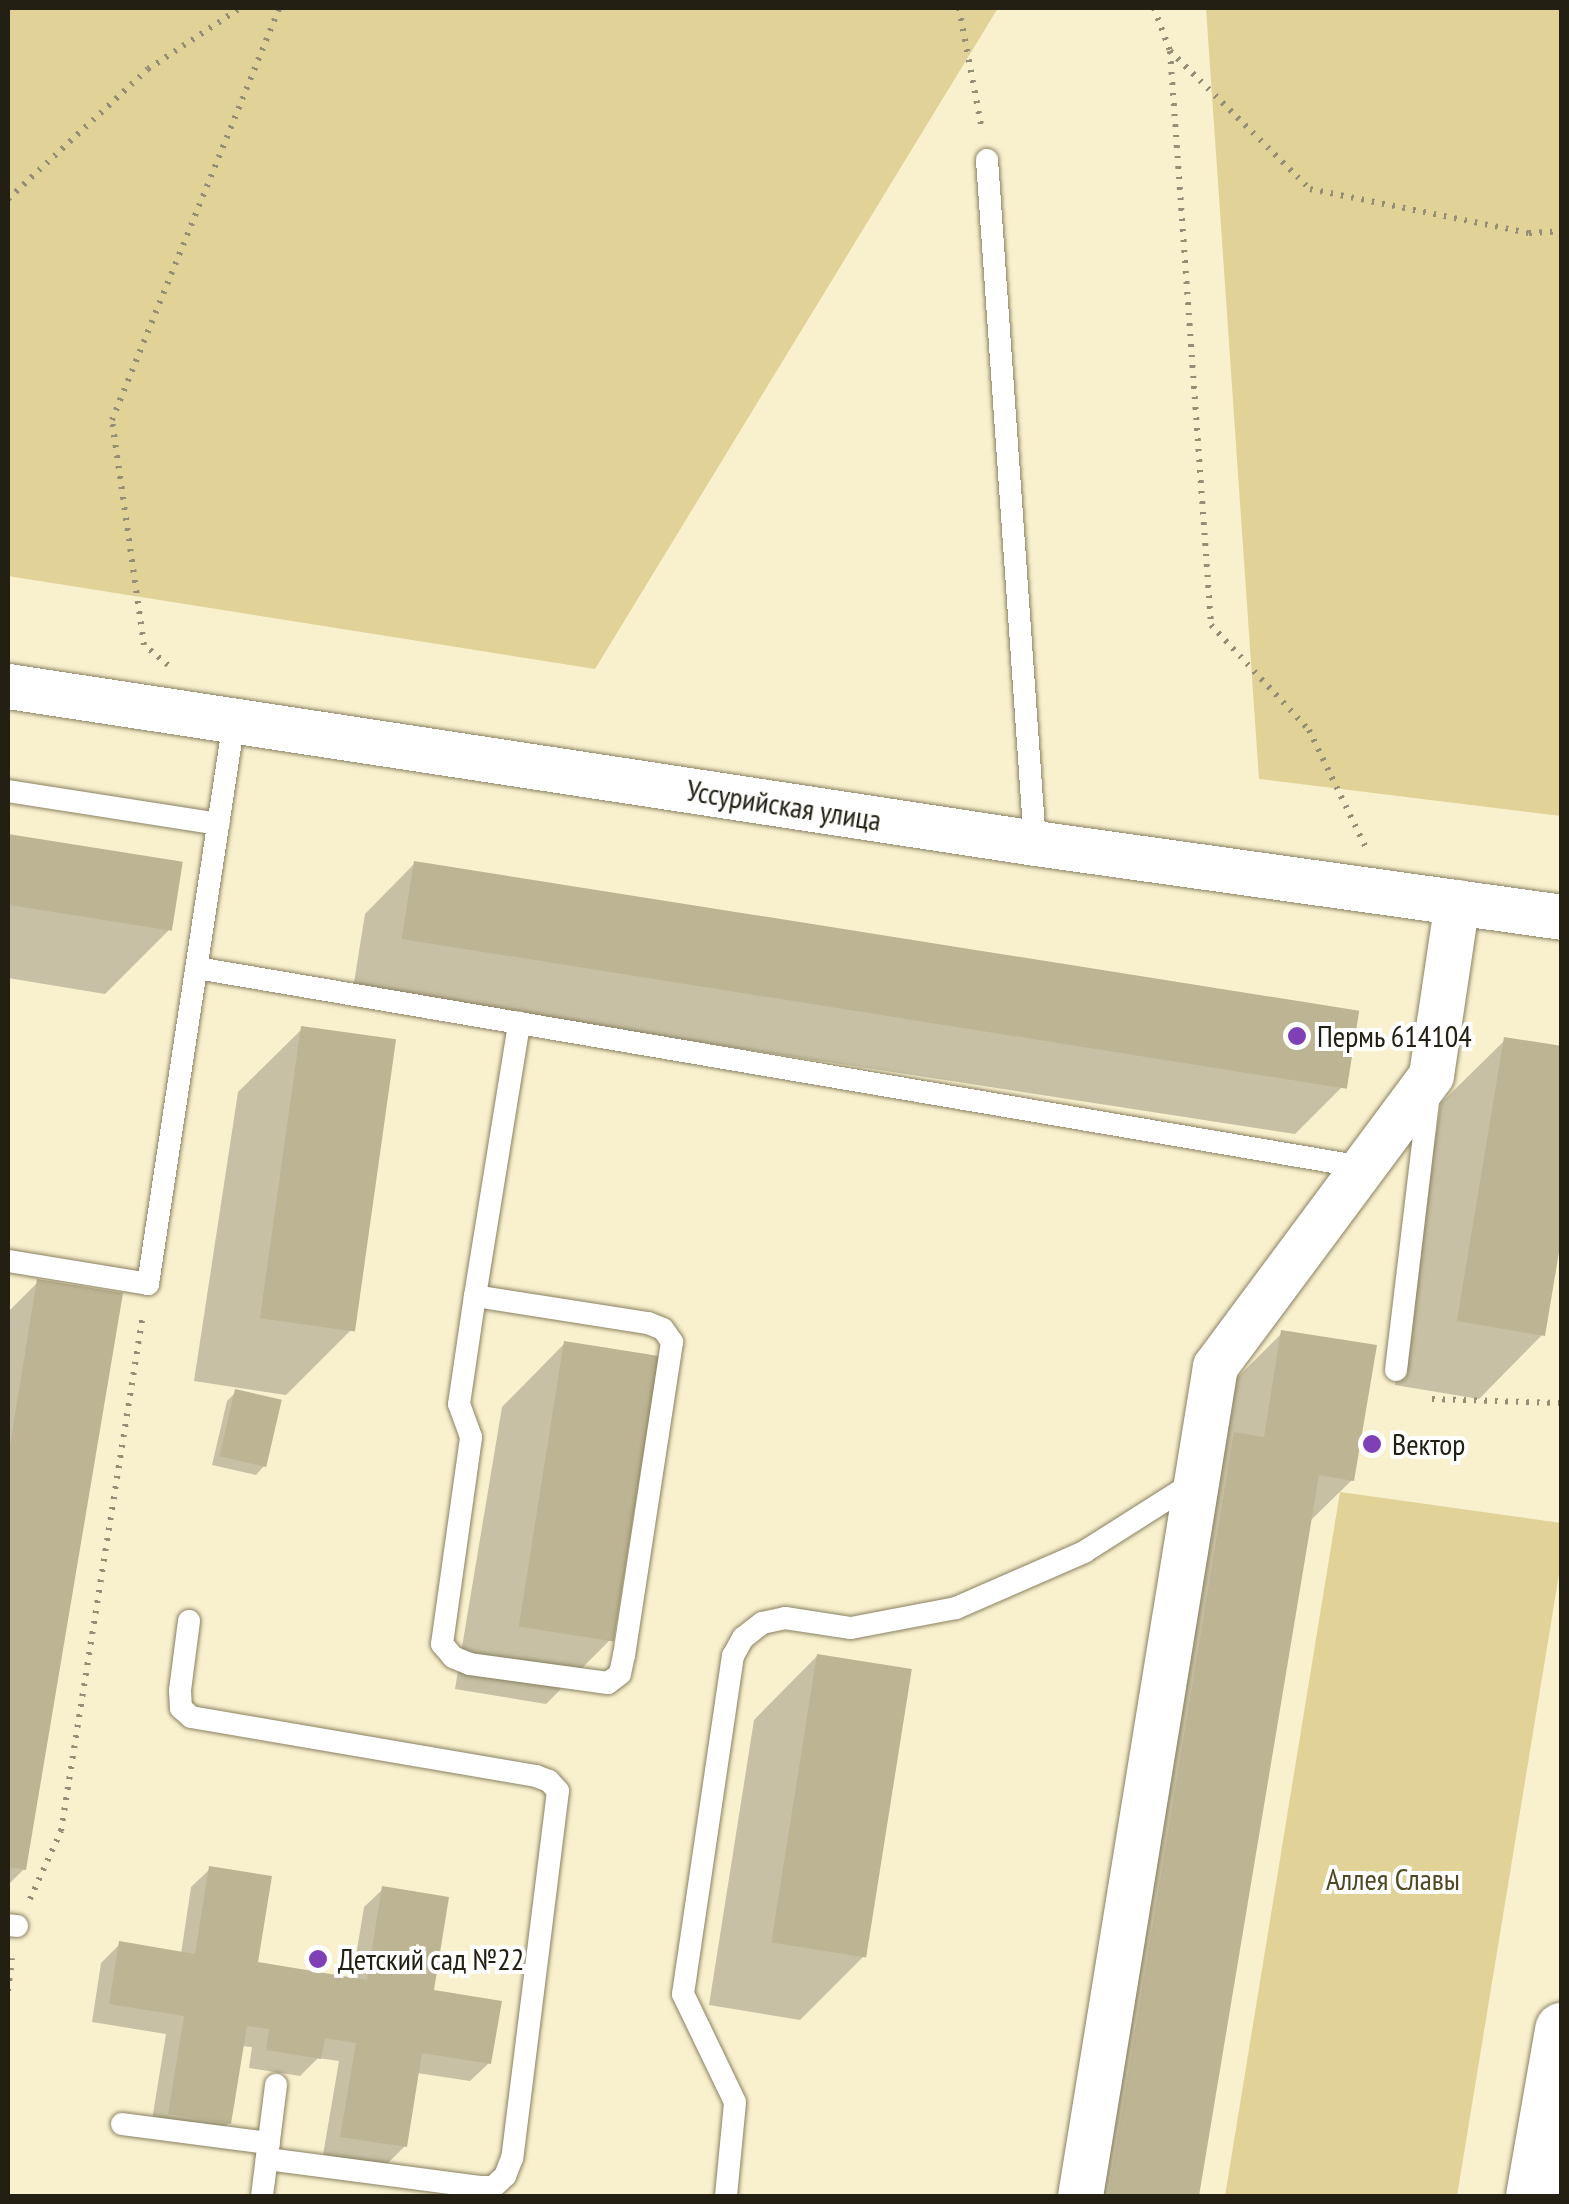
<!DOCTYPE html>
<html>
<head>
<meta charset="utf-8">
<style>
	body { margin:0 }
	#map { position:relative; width:1569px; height:2204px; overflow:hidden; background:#f9f1ce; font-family:"PT Sans Narrow",sans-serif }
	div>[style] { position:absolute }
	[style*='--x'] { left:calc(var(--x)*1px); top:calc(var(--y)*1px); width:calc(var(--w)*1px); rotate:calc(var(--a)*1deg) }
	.green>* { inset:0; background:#e1d298 }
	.shadow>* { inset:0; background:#0003 }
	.building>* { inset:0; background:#bcb493; transform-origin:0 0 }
	.path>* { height:6px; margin-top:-3px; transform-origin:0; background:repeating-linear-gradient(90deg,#948e76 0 2.5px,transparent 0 10.5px) }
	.roads { filter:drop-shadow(0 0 2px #898162) drop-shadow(0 0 2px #898162) }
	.lane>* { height:22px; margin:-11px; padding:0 11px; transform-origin:11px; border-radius:11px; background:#fff }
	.street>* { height:45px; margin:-22.5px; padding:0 22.5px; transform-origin:22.5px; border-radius:22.5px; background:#fff }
	.secondary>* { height:55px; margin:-27.5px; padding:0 27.5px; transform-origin:27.5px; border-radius:27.5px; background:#fff }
	.dots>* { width:28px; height:28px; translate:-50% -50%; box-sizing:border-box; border:5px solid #fff; border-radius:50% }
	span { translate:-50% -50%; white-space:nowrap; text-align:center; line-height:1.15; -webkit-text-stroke:8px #fff; paint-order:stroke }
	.street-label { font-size:30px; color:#232013 }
	.poi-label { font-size:30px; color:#232013 }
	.left { translate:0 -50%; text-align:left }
	.park-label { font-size:30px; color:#524922 }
	.frame { position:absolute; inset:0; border:10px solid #232013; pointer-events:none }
</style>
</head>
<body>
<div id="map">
	<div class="green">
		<i style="clip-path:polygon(8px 8px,998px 8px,595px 669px,8px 576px)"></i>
		<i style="clip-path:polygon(1206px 8px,1561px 8px,1561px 816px,1259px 779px)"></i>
		<i style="clip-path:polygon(1340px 1492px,1561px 1523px,1561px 1562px,1457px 2196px,1225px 2196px)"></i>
	</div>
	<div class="shadow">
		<i style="clip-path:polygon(8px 837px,180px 864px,169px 930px,105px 994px,8px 978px)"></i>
		<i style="clip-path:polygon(415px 863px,1345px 1084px,1295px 1134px,353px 989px,365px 914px)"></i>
		<i style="clip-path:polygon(302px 1029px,350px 1331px,286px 1395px,194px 1381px,238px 1092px)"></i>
		<i style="clip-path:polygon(1505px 1040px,1542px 1335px,1479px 1399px,1395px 1385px,1441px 1103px)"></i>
		<i style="clip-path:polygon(38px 1282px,24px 1869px,8px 1885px,8px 1312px)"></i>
		<i style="clip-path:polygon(1282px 1333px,1352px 1480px,1308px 1523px,1197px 2196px,1067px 2196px,1232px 1383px)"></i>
		<i style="clip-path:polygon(565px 1343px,610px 1640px,546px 1704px,455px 1689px,502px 1407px)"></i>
		<i style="clip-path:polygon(236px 1392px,264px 1466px,256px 1475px,212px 1465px,227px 1401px)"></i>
		<i style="clip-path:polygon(817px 1656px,864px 1956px,800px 2020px,709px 2005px,754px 1720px)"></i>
		<i style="clip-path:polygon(210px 1869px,255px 1964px,352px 1980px,364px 1907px,383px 1889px,431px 1992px,489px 2063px,470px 2081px,417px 2073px,405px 2146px,386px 2165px,323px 2155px,339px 2061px,318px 2058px,300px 2076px,249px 2068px,252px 2047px,241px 2046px,229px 2123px,210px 2142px,150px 2132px,166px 2034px,92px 2022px,101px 1963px,120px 1944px,181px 1954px,191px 1887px)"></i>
	</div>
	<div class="building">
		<i style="left:8px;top:834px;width:177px;height:70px;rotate:9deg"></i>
		<i style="left:414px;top:861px;width:957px;height:79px;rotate:9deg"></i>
		<i style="left:301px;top:1026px;width:96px;height:295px;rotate:8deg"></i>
		<i style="clip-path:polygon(1504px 1037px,1562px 1046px,1562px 1234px,1545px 1336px,1457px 1321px)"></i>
		<i style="clip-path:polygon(37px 1279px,123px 1293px,26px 1870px,8px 1867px,8px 1458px)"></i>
		<i style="clip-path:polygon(1281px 1330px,1377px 1345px,1354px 1481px,1319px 1475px,1199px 2196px,1108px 2196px,1234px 1432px,1264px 1437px)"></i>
		<i style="left:564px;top:1341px;width:96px;height:289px;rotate:9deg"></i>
		<i style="left:235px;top:1389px;width:48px;height:69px;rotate:13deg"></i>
		<i style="left:817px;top:1654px;width:96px;height:292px;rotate:9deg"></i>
		<i style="clip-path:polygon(209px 1866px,272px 1876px,258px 1962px,367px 1980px,382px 1886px,449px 1897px,434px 1990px,502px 2001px,491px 2064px,422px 2053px,407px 2147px,340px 2137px,356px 2043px,325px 2038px,321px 2059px,266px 2050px,269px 2029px,247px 2026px,231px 2124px,168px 2114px,184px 2016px,109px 2004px,119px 1941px,195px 1954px)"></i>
	</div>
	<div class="path">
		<i style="--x:959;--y:8;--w:124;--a:79.3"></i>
		<i style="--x:1154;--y:8;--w:46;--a:69.6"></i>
		<i style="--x:1170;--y:51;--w:197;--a:44.6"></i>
		<i style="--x:1310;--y:189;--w:223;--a:11.4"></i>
		<i style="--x:1529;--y:233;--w:33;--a:-3"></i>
		<i style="--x:1170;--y:51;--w:575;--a:85.91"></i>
		<i style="--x:1211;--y:625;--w:144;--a:47"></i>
		<i style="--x:1309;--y:730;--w:129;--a:64.2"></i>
		<i style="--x:8;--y:199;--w:191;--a:-42.9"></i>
		<i style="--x:148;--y:69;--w:110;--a:-33.5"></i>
		<i style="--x:168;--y:665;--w:31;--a:-140"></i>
		<i style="--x:144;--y:645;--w:227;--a:-98.1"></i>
		<i style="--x:112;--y:420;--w:445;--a:-67.9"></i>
		<i style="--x:1432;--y:1399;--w:129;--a:1.8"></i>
		<i style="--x:30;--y:1899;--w:75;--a:-65.5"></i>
		<i style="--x:61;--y:1831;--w:523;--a:-80.99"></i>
		<i style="--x:8;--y:1991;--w:33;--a:-83"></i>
	</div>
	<div class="roads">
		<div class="lane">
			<i style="--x:987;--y:160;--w:685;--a:85.98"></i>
			<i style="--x:8;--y:791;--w:213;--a:8.9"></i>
			<i style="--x:197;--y:968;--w:1183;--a:9.69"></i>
			<i style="--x:8;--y:1261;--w:142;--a:9.3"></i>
			<i style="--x:148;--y:1284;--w:570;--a:-81.32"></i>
			<i style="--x:475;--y:1296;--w:175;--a:8.9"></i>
			<i style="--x:648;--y:1323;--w:16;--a:22"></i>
			<i style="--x:663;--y:1329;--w:16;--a:55"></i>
			<i style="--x:672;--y:1342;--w:317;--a:98.7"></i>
			<i style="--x:624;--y:1655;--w:19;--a:102"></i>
			<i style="--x:620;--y:1674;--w:15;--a:143"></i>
			<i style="--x:608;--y:1683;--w:139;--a:-172.2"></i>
			<i style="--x:470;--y:1664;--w:18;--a:-158"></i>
			<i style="--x:453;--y:1657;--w:17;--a:-130"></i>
			<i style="--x:442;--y:1644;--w:209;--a:-82"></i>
			<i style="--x:471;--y:1437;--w:35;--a:-110"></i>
			<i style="--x:459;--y:1404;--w:109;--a:-81.6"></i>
			<i style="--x:475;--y:1296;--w:277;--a:-80.8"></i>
			<i style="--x:1396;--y:1370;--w:279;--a:-83.2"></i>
			<i style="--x:189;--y:1621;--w:70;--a:97.4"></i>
			<i style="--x:180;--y:1690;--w:18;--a:87"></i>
			<i style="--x:181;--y:1708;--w:13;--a:42"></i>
			<i style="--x:191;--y:1717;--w:350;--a:9.7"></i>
			<i style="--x:536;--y:1776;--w:14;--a:21"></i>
			<i style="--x:549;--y:1781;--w:13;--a:48"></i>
			<i style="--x:558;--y:1791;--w:370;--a:97.1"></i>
			<i style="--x:512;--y:2158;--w:19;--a:111"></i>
			<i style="--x:505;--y:2176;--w:16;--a:137"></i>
			<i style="--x:493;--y:2187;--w:13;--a:180"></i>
			<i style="--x:480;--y:2187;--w:215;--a:-172.5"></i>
			<i style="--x:8;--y:1925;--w:9;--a:6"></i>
			<i style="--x:122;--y:2124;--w:148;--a:7.4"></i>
			<i style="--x:262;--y:2196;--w:112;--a:-82.8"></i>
			<i style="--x:726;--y:2196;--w:94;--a:-84.5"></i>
			<i style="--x:735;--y:2102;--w:120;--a:-115.7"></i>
			<i style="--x:683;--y:1994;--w:342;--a:-81.6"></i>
			<i style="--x:733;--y:1656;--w:21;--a:-61"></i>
			<i style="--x:743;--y:1638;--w:24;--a:-38"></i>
			<i style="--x:762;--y:1623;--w:24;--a:-12"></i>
			<i style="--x:785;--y:1618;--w:67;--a:8.6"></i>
			<i style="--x:851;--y:1628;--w:107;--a:-10.8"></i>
			<i style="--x:956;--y:1608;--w:140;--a:-23.6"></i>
			<i style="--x:1084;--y:1552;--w:133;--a:-32.4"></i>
		</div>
		<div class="street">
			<i style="--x:8;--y:686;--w:1039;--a:8.69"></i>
			<i style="--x:1035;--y:843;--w:532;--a:7.99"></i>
			<i style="--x:1080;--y:2196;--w:841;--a:-80.76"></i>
			<i style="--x:1215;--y:1366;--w:362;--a:-53.4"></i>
			<i style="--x:1431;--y:1075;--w:175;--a:-81.5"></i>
		</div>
		<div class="secondary">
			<i style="--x:1533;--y:2196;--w:169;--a:-80.1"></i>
		</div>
	</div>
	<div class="dots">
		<i style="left:1297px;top:1036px;background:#8040b5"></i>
		<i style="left:1372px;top:1444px;background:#8040b5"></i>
		<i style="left:318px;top:1959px;background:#8040b5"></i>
	</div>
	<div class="street-label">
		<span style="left:784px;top:805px;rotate:9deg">Уссурийская улица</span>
	</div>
	<div class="poi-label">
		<span class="left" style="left:1317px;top:1036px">Пермь 614104</span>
		<span class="left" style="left:1392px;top:1444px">Вектор</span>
		<span class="left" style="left:338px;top:1959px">Детский сад №22</span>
	</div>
	<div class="park-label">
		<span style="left:1393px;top:1879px">Аллея Славы</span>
	</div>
	<div class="frame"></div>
</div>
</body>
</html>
